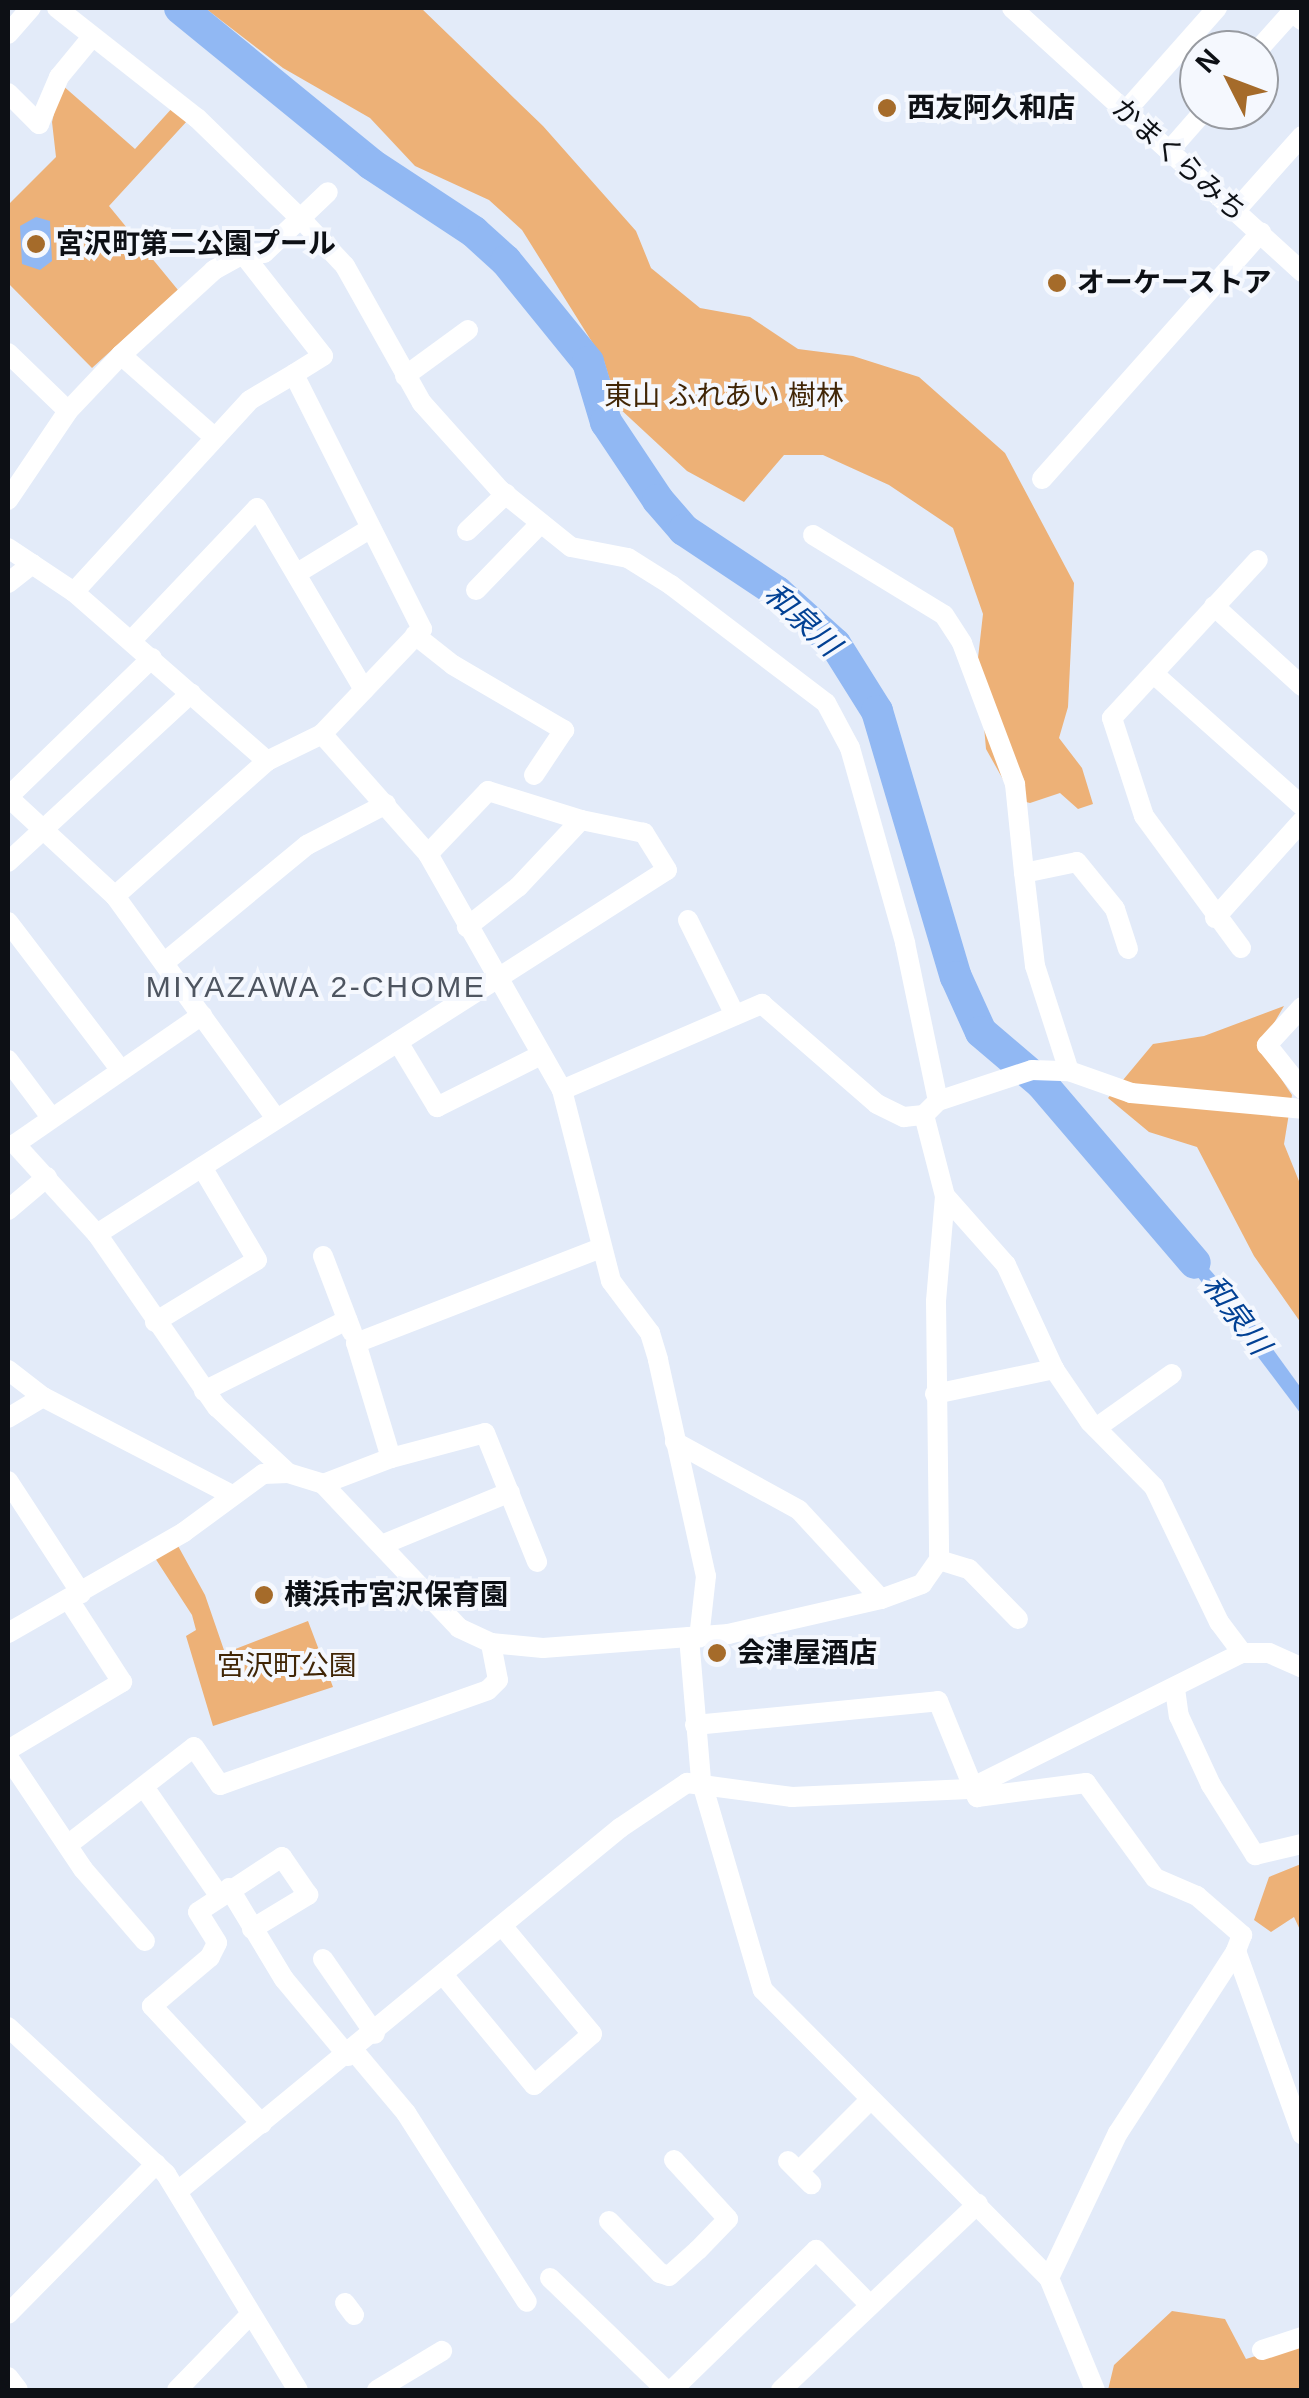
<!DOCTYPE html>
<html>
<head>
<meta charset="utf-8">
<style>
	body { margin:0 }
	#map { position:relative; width:1309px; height:2398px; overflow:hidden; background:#e3ebf9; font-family:Arial,"Noto Sans JP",sans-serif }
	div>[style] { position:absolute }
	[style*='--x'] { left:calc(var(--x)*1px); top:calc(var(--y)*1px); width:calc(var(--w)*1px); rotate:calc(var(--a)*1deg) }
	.green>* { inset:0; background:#edb177 }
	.water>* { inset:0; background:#91b8f3 }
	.river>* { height:32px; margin:-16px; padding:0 16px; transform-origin:16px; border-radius:16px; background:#91b8f3 }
	.minor>* { height:20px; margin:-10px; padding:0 10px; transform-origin:10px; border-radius:10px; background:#fff }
	.dots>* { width:28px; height:28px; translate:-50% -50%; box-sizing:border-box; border:5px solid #f5f8fe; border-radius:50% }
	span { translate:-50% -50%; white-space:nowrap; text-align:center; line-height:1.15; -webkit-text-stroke:8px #f5f8fe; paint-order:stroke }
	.poi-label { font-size:28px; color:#0d1015; font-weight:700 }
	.left { translate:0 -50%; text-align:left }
	.street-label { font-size:28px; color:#0d1015 }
	.park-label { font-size:28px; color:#412606 }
	.water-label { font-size:30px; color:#024194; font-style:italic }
	.neighbourhood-label { font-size:30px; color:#4e5560; letter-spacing:2.5px }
	.frame { position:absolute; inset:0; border:10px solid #0d1015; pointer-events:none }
	.north { position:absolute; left:1179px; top:30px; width:100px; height:100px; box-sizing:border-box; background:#f5f8fe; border:2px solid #989ba1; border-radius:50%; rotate:312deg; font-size:28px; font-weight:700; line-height:40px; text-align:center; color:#0d1015 }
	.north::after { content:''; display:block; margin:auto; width:35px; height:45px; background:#a56b2a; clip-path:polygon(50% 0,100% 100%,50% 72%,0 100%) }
</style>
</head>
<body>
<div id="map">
	<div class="green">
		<i style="clip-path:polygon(205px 8px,421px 8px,543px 126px,636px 231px,651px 268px,700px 308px,750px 317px,798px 349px,853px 356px,919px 377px,1005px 453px,1074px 583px,1068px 707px,1059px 738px,1082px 768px,1093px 804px,1078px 809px,1060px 793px,1030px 803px,1014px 799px,986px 749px,978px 658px,983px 614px,953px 528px,889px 485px,823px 455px,784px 455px,744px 502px,687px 471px,618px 407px,604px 361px,522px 230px,489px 200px,415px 166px,370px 118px,283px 68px)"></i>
		<i style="clip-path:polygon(61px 84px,135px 149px,174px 106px,188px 120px,109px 206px,178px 290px,92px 368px,8px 283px,8px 205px,56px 157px,52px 122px)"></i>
		<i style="clip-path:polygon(1284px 1006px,1260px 1047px,1292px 1095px,1284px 1144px,1301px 1186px,1301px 1323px,1254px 1256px,1197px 1147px,1149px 1132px,1108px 1098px,1153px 1044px,1204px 1036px)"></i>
		<i style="clip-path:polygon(177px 1544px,205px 1595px,225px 1653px,308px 1621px,333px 1687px,213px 1726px,186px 1636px,196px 1630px,192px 1615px,155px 1558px)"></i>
		<i style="clip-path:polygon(1301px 1864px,1301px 1932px,1294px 1917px,1271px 1932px,1254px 1920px,1269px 1877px)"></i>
		<i style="clip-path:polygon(1172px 2311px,1225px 2319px,1246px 2359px,1301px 2342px,1301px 2390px,1108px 2390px,1114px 2365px)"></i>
	</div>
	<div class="water">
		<i style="clip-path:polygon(36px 217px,50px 221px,52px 261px,40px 270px,22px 264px,20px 226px)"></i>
		<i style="clip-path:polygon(1164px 1232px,1191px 1248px,1243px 1308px,1301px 1388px,1301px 1414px)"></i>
	</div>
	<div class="river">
		<i style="--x:180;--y:8;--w:247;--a:39.2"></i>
		<i style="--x:371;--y:164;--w:123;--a:33.4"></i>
		<i style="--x:474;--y:232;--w:43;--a:42.2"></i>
		<i style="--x:506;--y:261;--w:130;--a:50.9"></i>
		<i style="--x:588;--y:362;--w:63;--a:73.3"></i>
		<i style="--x:606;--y:422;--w:94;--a:56.3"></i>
		<i style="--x:658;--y:500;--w:40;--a:49"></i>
		<i style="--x:684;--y:530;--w:112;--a:33.7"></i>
		<i style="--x:777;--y:592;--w:78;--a:41.9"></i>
		<i style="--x:835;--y:644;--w:79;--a:57.9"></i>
		<i style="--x:877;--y:711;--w:277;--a:73.5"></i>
		<i style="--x:956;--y:977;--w:60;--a:65.6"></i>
		<i style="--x:981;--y:1032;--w:80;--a:40.4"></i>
		<i style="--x:1042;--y:1084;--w:235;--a:49.5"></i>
	</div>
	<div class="minor">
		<i style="--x:57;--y:8;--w:178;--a:38.2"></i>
		<i style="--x:197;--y:118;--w:146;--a:44.2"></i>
		<i style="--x:302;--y:220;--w:63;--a:46.9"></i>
		<i style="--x:345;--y:266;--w:157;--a:60.7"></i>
		<i style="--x:422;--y:403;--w:117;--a:48.1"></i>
		<i style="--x:500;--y:490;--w:91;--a:38.8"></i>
		<i style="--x:571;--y:547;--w:58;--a:10.9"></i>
		<i style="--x:628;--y:558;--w:51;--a:32.1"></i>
		<i style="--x:671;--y:585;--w:195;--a:37.3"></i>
		<i style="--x:826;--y:703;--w:51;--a:61.9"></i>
		<i style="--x:850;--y:748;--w:203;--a:74.2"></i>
		<i style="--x:905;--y:943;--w:161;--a:78.2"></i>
		<i style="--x:938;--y:1101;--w:99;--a:-18.3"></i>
		<i style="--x:1032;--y:1070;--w:37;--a:2"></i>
		<i style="--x:1069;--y:1071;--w:66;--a:19.5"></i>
		<i style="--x:1131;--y:1093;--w:172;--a:5.3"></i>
		<i style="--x:1012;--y:8;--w:392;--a:42.3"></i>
		<i style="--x:8;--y:34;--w:35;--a:-49"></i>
		<i style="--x:1258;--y:50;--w:51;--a:-48.2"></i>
		<i style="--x:1292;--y:12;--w:13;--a:39"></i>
		<i style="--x:8;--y:93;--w:44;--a:45"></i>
		<i style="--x:39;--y:124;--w:51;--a:-66.9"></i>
		<i style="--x:59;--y:77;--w:52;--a:-50.5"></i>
		<i style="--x:1125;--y:112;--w:139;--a:-48.5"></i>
		<i style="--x:1169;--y:151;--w:55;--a:-48.7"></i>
		<i style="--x:1236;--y:210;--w:99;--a:-48.3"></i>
		<i style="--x:8;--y:353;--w:83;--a:44"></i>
		<i style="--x:121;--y:355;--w:124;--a:41.4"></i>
		<i style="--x:405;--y:376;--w:78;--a:-36.1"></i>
		<i style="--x:1042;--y:479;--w:330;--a:-48.4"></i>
		<i style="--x:8;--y:500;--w:107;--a:-56"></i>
		<i style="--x:68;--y:411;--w:77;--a:-46.6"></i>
		<i style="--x:121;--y:355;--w:126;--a:-42.4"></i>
		<i style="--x:214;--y:270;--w:33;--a:-29"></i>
		<i style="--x:243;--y:254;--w:21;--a:-3"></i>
		<i style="--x:264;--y:253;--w:88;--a:-43.6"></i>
		<i style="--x:467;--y:531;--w:54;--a:-43.5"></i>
		<i style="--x:813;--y:535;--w:153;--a:31.4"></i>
		<i style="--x:944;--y:615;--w:33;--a:57"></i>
		<i style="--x:962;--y:643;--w:151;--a:69.4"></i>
		<i style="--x:1015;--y:784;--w:89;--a:84.2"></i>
		<i style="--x:8;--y:548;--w:79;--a:33.7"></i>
		<i style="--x:74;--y:592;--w:257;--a:41.2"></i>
		<i style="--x:299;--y:572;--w:84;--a:-31.4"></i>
		<i style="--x:8;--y:583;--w:31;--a:-38"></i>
		<i style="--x:476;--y:590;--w:93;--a:-45.9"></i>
		<i style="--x:74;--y:592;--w:260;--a:-47.5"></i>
		<i style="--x:250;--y:400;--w:51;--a:-30.6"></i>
		<i style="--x:1214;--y:606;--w:119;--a:42.3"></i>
		<i style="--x:415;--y:635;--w:48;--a:38.3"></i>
		<i style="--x:453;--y:665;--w:129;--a:30.4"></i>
		<i style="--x:564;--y:730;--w:54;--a:123.7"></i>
		<i style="--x:131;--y:641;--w:183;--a:-46.5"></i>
		<i style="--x:257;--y:508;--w:211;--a:59.5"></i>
		<i style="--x:1154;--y:674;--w:198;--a:41.7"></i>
		<i style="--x:322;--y:734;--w:160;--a:48.5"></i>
		<i style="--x:428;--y:854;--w:271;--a:60.4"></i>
		<i style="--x:562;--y:1090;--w:197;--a:75.6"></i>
		<i style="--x:611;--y:1281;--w:65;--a:53.1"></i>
		<i style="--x:650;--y:1333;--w:28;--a:73"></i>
		<i style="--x:658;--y:1360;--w:221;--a:77.5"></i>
		<i style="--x:706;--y:1576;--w:62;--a:96.4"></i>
		<i style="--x:8;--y:797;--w:146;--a:42.8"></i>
		<i style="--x:115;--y:896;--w:273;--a:54.1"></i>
		<i style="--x:8;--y:797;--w:200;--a:-44"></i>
		<i style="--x:428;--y:854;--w:87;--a:-46.4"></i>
		<i style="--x:488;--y:791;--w:97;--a:17.3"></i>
		<i style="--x:8;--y:862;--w:249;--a:-42.7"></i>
		<i style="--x:115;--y:896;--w:203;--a:-41.6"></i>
		<i style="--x:267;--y:761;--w:61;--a:-26.1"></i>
		<i style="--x:322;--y:734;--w:145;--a:-46.4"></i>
		<i style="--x:422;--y:629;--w:285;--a:-116.7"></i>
		<i style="--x:294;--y:374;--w:34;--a:-32"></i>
		<i style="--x:323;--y:356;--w:130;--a:-128.1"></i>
		<i style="--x:1215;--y:918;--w:130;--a:-48.1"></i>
		<i style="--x:688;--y:920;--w:106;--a:63.7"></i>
		<i style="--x:8;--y:922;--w:185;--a:52.7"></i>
		<i style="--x:1241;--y:948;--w:164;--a:-126.3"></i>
		<i style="--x:1144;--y:816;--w:103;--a:-108.1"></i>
		<i style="--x:1112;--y:718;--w:215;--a:-47.3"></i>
		<i style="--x:165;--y:962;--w:184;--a:-39.5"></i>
		<i style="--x:307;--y:845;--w:89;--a:-27.4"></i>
		<i style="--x:1302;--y:1007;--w:52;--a:132.6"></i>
		<i style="--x:1267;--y:1045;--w:56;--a:51.5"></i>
		<i style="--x:202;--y:1015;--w:227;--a:145.4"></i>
		<i style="--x:15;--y:1144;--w:122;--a:47.7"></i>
		<i style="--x:97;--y:1234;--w:211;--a:55.3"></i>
		<i style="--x:217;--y:1407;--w:97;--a:42.9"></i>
		<i style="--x:398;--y:1042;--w:76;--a:59"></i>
		<i style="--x:437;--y:1107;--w:116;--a:-26.6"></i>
		<i style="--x:8;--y:1060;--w:71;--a:53"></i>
		<i style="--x:1069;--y:1071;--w:110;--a:-107.9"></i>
		<i style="--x:1035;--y:966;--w:94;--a:-96.7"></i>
		<i style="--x:1024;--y:873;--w:54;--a:-11.7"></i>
		<i style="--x:1077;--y:862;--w:60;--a:51"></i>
		<i style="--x:1115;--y:909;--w:42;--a:72"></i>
		<i style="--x:562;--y:1090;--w:218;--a:-23.3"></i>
		<i style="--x:762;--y:1004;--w:152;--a:41"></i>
		<i style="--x:877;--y:1104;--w:30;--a:26"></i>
		<i style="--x:904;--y:1117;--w:20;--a:-6"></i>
		<i style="--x:938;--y:1101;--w:20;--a:135"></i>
		<i style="--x:924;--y:1115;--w:84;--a:75.5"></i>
		<i style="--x:945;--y:1196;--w:105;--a:94.9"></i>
		<i style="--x:936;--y:1301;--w:259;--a:89.3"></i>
		<i style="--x:945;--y:1196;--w:92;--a:48.5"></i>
		<i style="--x:1006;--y:1265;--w:115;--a:65.2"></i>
		<i style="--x:1054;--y:1369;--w:64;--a:55.8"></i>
		<i style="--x:1090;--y:1422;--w:91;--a:45.4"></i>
		<i style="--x:1154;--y:1487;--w:150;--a:64.3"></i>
		<i style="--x:1219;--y:1622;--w:39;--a:53"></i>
		<i style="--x:8;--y:1210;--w:51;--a:-40.2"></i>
		<i style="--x:97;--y:1234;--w:676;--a:-32.56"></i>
		<i style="--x:667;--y:870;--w:44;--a:-121.9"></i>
		<i style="--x:644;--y:833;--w:64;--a:-168.3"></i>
		<i style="--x:581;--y:820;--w:92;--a:133.2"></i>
		<i style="--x:518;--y:887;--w:65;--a:141.9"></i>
		<i style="--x:323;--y:1256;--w:81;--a:69.1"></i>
		<i style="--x:155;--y:1322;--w:119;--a:-31.3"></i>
		<i style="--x:257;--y:1260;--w:108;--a:-120.6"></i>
		<i style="--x:8;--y:1370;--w:44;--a:37.6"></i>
		<i style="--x:43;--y:1397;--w:211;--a:27.4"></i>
		<i style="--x:204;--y:1391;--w:160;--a:-26.4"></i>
		<i style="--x:935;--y:1394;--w:122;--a:-11.9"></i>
		<i style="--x:8;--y:1418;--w:41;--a:-31"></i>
		<i style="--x:1096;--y:1428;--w:93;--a:-35.4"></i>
		<i style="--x:675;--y:1442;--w:141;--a:28.7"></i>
		<i style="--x:799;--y:1510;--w:121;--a:47.3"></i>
		<i style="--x:391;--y:1458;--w:97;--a:-14.9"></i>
		<i style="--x:485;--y:1433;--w:139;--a:68"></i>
		<i style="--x:8;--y:1481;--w:134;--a:56.9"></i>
		<i style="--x:323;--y:1484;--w:73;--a:-20.9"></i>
		<i style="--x:391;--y:1458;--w:120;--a:-106.9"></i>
		<i style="--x:356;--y:1343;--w:263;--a:-21.2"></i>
		<i style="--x:384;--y:1544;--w:136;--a:-22.4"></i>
		<i style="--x:8;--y:1633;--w:203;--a:-29.8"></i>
		<i style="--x:184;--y:1532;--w:98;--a:-36.3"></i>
		<i style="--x:263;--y:1474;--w:25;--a:-2"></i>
		<i style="--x:288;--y:1473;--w:37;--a:17"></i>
		<i style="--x:323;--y:1484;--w:198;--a:46.6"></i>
		<i style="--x:459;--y:1628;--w:35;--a:25"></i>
		<i style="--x:491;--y:1643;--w:52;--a:5.5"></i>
		<i style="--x:543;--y:1648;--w:186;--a:-4.3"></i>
		<i style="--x:728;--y:1634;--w:157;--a:-12.9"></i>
		<i style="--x:881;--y:1599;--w:44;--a:-20.1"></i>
		<i style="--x:922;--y:1584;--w:29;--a:-55"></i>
		<i style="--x:939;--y:1560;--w:31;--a:17"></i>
		<i style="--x:969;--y:1569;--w:70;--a:45.6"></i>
		<i style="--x:689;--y:1637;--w:144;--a:85.2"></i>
		<i style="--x:701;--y:1780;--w:219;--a:73.6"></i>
		<i style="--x:763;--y:1990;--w:406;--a:45.2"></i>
		<i style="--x:1049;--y:2278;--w:121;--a:67.7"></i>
		<i style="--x:1175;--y:1689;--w:27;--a:82"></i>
		<i style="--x:1179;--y:1716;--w:76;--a:65.1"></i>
		<i style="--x:1211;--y:1785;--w:83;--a:57.8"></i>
		<i style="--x:1255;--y:1855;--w:48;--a:-13.2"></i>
		<i style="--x:695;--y:1725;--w:244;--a:-5.6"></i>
		<i style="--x:938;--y:1701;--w:104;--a:67.9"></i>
		<i style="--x:977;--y:1797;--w:110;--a:-7.3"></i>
		<i style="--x:1086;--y:1783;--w:117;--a:54"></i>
		<i style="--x:1155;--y:1878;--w:46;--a:23.2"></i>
		<i style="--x:1197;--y:1896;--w:60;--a:40.9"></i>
		<i style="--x:1242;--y:1935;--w:17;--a:111"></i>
		<i style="--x:8;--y:1750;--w:133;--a:-30.8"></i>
		<i style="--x:122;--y:1682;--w:98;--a:-122.9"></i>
		<i style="--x:8;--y:1757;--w:135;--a:56.2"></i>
		<i style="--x:83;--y:1869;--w:95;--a:49.3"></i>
		<i style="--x:144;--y:1787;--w:130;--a:55.3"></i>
		<i style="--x:69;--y:1844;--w:158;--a:-37.8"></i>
		<i style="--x:194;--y:1747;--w:46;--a:55.6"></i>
		<i style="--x:220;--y:1785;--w:284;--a:-19.5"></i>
		<i style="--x:488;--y:1690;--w:14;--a:-45"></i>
		<i style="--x:498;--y:1680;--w:38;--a:-101"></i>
		<i style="--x:229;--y:1888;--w:106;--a:58.9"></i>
		<i style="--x:284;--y:1979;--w:100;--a:50.3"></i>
		<i style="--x:252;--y:1929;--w:66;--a:-31.3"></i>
		<i style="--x:308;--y:1895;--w:46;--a:-124.4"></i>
		<i style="--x:282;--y:1857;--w:100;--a:146.8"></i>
		<i style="--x:198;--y:1912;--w:36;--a:58"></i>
		<i style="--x:217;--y:1943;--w:16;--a:117"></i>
		<i style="--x:210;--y:1957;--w:76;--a:139.8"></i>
		<i style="--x:152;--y:2006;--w:161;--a:47"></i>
		<i style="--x:323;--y:1959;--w:91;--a:55.3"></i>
		<i style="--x:445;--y:1977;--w:140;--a:50.5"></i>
		<i style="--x:534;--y:2085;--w:77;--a:-41.3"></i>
		<i style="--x:592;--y:2034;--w:138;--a:-129.7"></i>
		<i style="--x:8;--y:2027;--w:216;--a:42.9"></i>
		<i style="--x:166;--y:2174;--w:253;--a:58.6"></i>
		<i style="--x:354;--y:2051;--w:81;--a:50"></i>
		<i style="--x:406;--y:2113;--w:224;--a:57.4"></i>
		<i style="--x:788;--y:2161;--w:33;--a:45"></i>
		<i style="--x:799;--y:2171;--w:100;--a:-45"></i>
		<i style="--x:178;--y:2191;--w:572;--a:-39.4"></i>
		<i style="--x:620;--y:1828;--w:81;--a:-33.9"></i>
		<i style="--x:687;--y:1783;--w:106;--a:7.6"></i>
		<i style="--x:792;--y:1797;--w:177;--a:-2.6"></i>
		<i style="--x:969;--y:1789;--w:305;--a:-26.5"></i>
		<i style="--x:1242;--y:1653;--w:27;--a:0"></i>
		<i style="--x:1269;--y:1653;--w:36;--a:24"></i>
		<i style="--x:609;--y:2221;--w:73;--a:45.6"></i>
		<i style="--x:660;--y:2273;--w:9;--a:18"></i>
		<i style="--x:669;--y:2276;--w:39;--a:-42"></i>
		<i style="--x:698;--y:2250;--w:43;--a:-45.9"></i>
		<i style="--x:728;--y:2219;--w:80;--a:-132.5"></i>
		<i style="--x:550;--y:2278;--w:161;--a:44"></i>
		<i style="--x:1049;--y:2278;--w:161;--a:-64.6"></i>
		<i style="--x:1118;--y:2133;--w:217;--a:-57"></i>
		<i style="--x:1236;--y:1951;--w:195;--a:70.2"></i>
		<i style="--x:345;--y:2303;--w:15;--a:53"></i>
		<i style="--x:8;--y:2314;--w:211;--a:-45.4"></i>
		<i style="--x:1262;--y:2350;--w:42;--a:-18"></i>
		<i style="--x:8;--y:2377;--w:16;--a:52"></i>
		<i style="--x:177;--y:2390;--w:105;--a:-45.8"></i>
		<i style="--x:377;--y:2390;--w:76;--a:-31"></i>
		<i style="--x:672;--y:2390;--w:201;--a:-44.2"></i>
		<i style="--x:816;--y:2250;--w:74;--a:45.5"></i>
		<i style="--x:781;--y:2390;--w:271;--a:-43.4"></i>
	</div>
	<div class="dots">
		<i style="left:887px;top:108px;background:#a56b2a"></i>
		<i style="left:36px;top:244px;background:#a56b2a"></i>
		<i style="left:1057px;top:283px;background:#a56b2a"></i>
		<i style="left:264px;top:1595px;background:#a56b2a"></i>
		<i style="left:717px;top:1653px;background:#a56b2a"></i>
	</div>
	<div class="poi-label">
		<span class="left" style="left:907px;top:108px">西友阿久和店</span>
		<span class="left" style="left:56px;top:244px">宮沢町第二公園プール</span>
		<span class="left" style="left:1077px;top:283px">オーケーストア</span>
		<span class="left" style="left:284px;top:1595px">横浜市宮沢保育園</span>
		<span class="left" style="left:737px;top:1653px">会津屋酒店</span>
	</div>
	<div class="street-label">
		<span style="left:1179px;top:160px;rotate:42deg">かまくらみち</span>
	</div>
	<div class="park-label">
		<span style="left:724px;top:396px">東山 ふれあい 樹林</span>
		<span style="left:287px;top:1666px">宮沢町公園</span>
	</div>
	<div class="water-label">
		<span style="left:802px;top:620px;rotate:43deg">和泉川</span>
		<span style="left:1236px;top:1315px;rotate:53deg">和泉川</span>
	</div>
	<div class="neighbourhood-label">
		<span style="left:316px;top:987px">MIYAZAWA 2-CHOME</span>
	</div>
	<div class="frame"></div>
	<div class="north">N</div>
</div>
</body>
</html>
